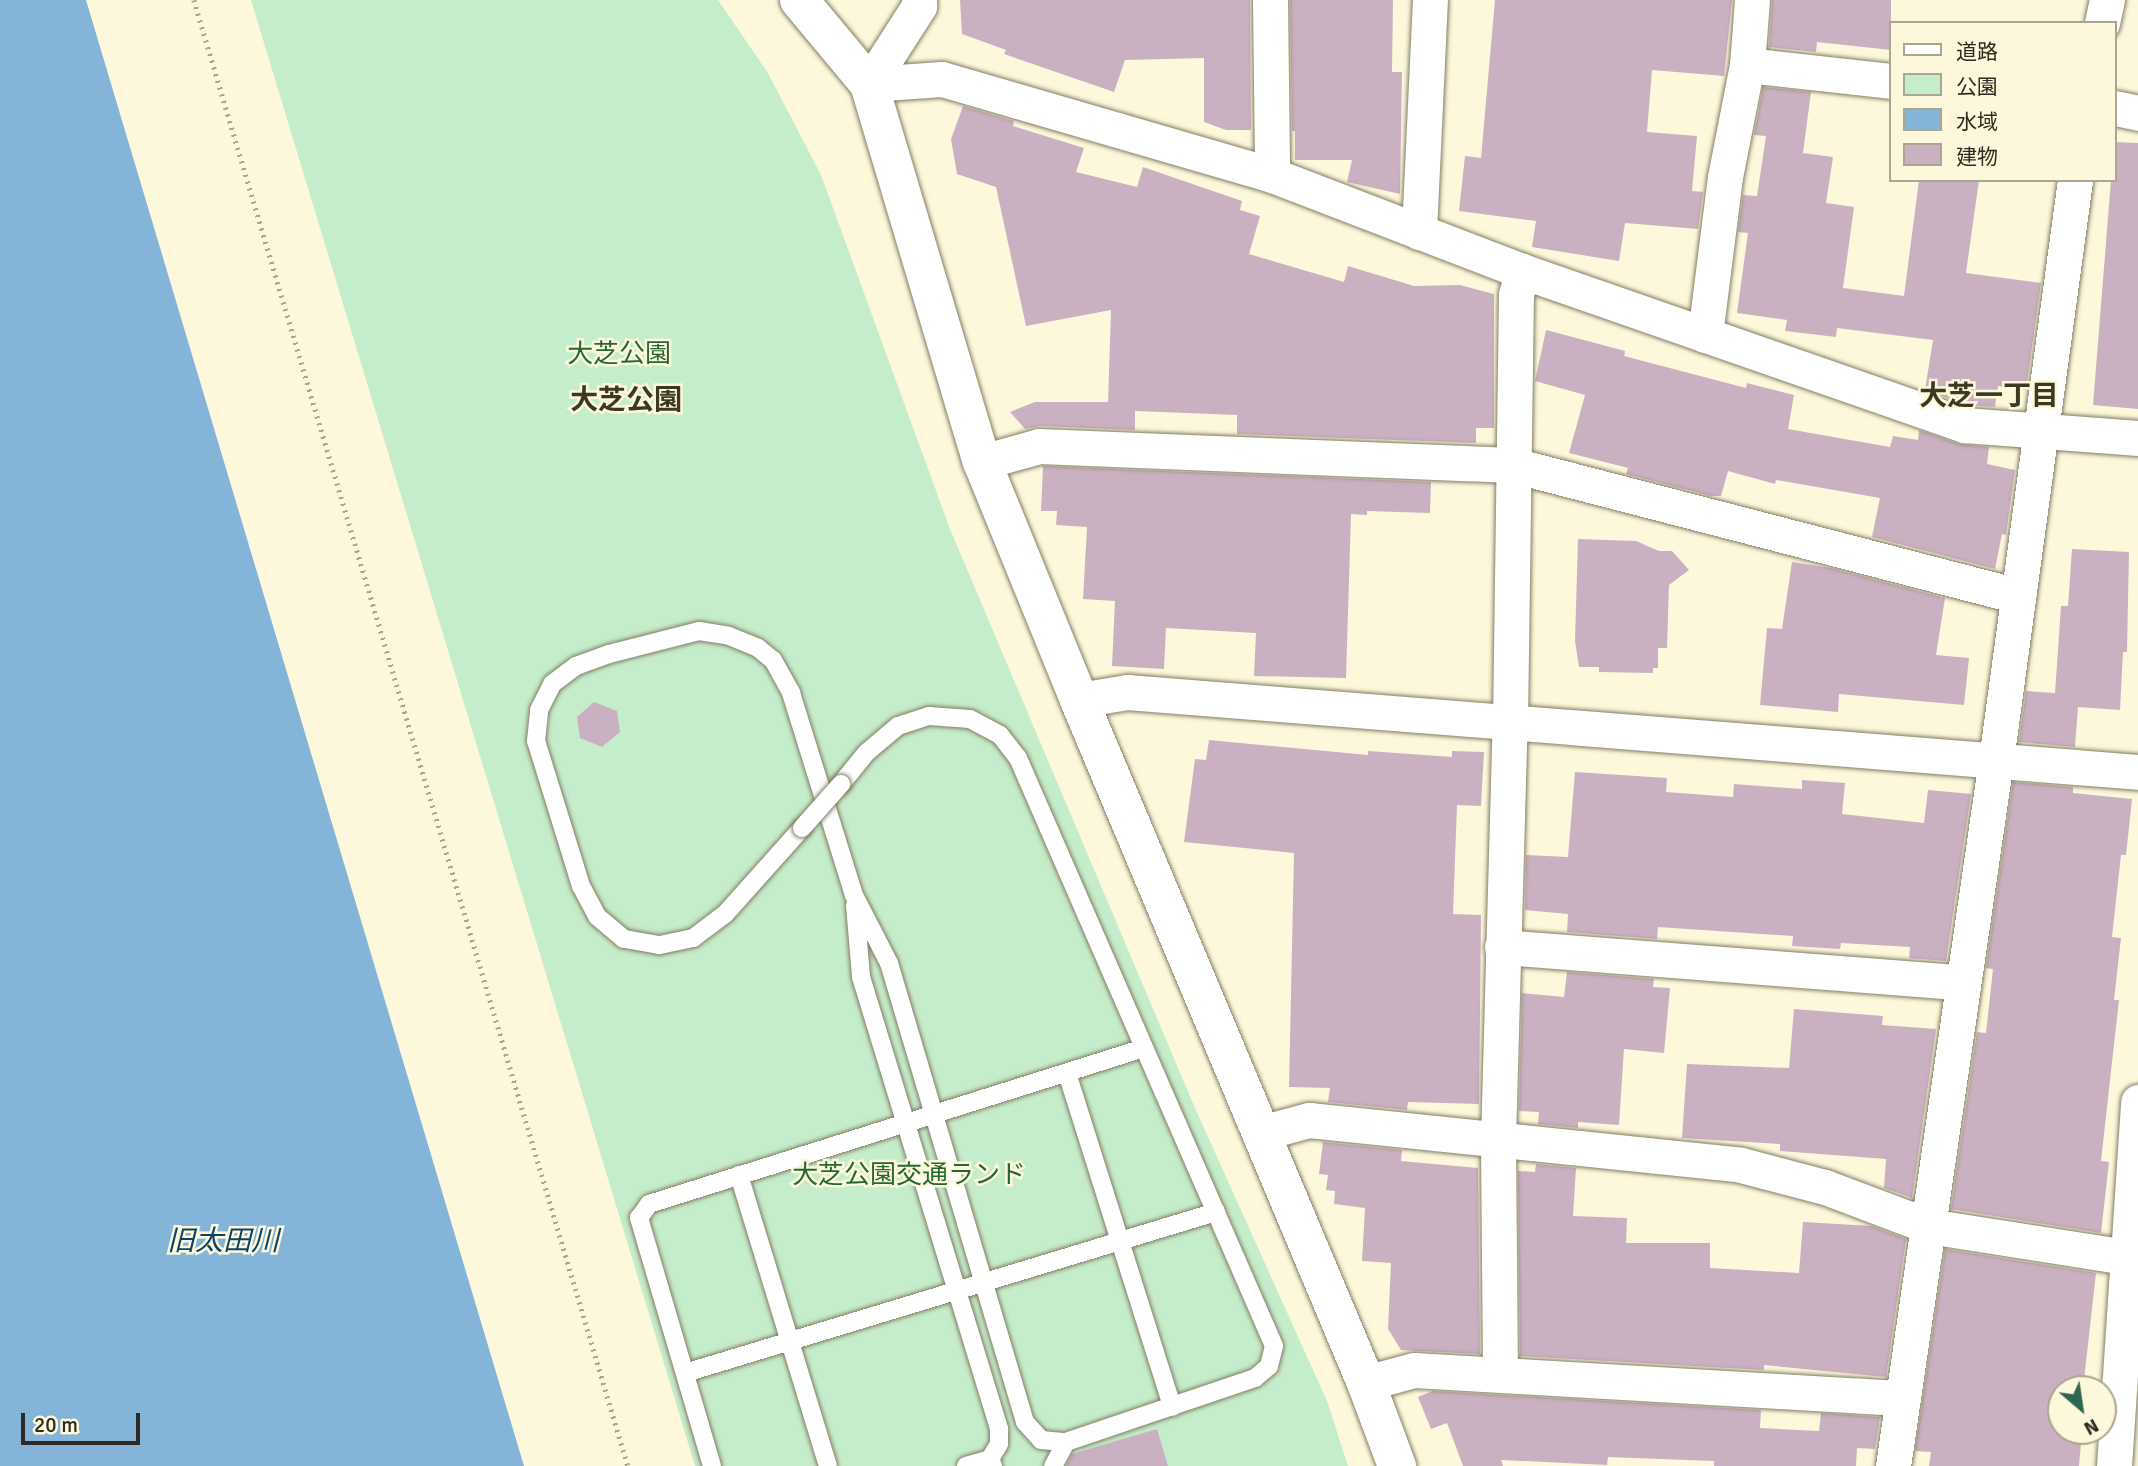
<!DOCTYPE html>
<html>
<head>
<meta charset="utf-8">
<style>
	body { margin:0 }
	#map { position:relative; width:2138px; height:1466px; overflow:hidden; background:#fdf8dc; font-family:Signika,"Noto Sans JP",sans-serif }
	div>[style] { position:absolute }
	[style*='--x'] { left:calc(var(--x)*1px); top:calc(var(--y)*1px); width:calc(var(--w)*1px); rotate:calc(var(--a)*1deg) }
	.green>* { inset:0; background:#c6edcb }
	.water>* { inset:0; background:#85b4d9 }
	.building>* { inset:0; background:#cab1c2 }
	.path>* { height:4.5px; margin-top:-2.25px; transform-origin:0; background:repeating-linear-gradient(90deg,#aaa691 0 2px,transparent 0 7px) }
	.roads { filter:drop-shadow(0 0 2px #827d65) drop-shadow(0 0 2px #827d65) }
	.lane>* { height:18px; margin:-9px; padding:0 9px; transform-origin:9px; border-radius:9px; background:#fff }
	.street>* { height:35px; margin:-17.5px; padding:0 17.5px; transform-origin:17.5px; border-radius:17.5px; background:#fff }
	.secondary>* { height:38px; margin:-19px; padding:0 19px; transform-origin:19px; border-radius:19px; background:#fff }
	.bridges { filter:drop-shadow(0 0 2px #827d65) drop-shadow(0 0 2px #827d65) }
	.lane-bridge>* { height:18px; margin:-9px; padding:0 9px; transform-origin:9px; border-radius:9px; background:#fff }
	span { translate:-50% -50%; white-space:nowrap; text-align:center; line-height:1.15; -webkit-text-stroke:5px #fdf8dc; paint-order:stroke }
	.park-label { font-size:26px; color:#246634 }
	.neighbourhood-label { font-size:28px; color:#3c3821; font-weight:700 }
	.water-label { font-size:28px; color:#0b4367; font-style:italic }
	.legend { position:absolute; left:1889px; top:21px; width:228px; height:161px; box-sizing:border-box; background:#fdf8dc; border:2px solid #aaa691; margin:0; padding:9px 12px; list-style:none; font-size:21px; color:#2d2b21 }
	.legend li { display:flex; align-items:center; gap:14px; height:35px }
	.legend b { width:35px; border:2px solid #aaa691 }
	.north { position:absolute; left:2047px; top:1375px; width:70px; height:70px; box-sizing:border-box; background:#fdf8dc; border:2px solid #aaa691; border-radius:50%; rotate:151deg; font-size:19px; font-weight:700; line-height:28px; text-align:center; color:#2d2b21 }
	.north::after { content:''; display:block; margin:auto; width:24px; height:32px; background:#2d6751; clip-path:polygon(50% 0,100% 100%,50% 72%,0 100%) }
	.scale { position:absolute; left:21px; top:1413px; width:119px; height:32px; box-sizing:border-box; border:4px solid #2d2b21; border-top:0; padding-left:9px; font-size:21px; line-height:24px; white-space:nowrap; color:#2d2b21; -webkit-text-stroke:5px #fdf8dc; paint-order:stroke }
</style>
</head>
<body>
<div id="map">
	<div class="green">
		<i style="clip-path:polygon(251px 0,718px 0,768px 73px,821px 175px,950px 529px,1195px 1108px,1327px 1401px,1348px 1466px,695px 1466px)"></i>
	</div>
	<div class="water">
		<i style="clip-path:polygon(0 0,86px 0,524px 1466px,0 1466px)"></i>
	</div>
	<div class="building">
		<i style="clip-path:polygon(960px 0,1250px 0,1251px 130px,1226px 130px,1204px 122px,1204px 58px,1125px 60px,1114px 92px,1004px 54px,1006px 50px,962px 34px)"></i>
		<i style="clip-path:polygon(1290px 0,1393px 0,1392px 72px,1402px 72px,1400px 194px,1347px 182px,1352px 160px,1295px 160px,1295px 131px,1292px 131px)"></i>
		<i style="clip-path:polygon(1495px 0,1732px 0,1724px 76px,1652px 70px,1647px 132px,1697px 136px,1692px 191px,1703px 192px,1698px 229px,1625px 223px,1619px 261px,1532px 247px,1536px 221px,1459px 211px,1465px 156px,1481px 158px)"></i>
		<i style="clip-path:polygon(1772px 0,1891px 0,1891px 50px,1817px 42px,1816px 52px,1769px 47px)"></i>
		<i style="clip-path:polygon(1763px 87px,1811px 92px,1803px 153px,1833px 157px,1826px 203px,1854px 207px,1843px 288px,1904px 296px,1919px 180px,1979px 180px,1966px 273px,2041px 283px,2026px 390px,1998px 386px,1995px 407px,1969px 405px,1925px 390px,1933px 340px,1837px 328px,1836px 337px,1785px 331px,1787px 320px,1737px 313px,1748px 233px,1738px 232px,1743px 195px,1757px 196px,1766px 136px,1754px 135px)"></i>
		<i style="clip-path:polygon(963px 106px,1014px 121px,1013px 126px,1084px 148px,1076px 172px,1137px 187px,1143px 167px,1242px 201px,1240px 210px,1260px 216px,1249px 254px,1344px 282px,1348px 266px,1414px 286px,1460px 285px,1494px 294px,1494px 428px,1476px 428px,1476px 443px,1237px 434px,1237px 415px,1135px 411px,1135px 430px,1040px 426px,1025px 429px,1010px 412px,1035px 402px,1108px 402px,1111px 310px,1026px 326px,996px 187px,957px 174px,951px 139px)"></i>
		<i style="clip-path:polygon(2115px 142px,2138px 143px,2138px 409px,2093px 405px,2111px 180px,2115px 180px)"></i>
		<i style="clip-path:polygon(1546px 330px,1625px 351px,1624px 356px,1746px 388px,1747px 383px,1794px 395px,1788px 429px,1890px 447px,1893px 436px,1918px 440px,1919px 430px,1959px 444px,1989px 447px,1987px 464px,2015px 470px,2006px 535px,2002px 534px,1995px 569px,1872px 537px,1880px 498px,1776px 480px,1775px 484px,1728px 471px,1721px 496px,1711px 496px,1626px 474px,1628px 468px,1569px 453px,1585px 395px,1535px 381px)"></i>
		<i style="clip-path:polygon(1043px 466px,1431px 482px,1430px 513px,1367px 511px,1367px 515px,1351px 514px,1346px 678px,1254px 676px,1256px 633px,1166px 628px,1164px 669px,1112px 666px,1115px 601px,1083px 599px,1087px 527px,1056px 525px,1057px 511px,1041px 511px)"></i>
		<i style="clip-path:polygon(1578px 539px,1636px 541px,1659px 551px,1672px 551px,1689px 570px,1669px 585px,1667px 648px,1658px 648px,1658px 668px,1653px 668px,1653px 673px,1599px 672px,1599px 667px,1579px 667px,1575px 641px)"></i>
		<i style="clip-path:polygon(2072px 549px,2129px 552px,2127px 652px,2123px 652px,2120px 710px,2078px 707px,2075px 747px,2019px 742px,2026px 691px,2055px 693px,2061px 606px,2068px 606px)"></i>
		<i style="clip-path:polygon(1792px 562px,1831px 568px,1945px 598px,1936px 655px,1969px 658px,1964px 705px,1839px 694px,1838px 712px,1760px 705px,1767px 628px,1782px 629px)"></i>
		<i style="clip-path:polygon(594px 702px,617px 711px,620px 732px,602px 747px,580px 738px,577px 717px)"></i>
		<i style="clip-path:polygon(1209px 740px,1368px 755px,1368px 751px,1452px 757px,1452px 751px,1484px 752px,1481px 806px,1457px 805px,1453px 914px,1481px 915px,1479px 1104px,1408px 1102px,1407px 1110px,1328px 1102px,1330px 1088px,1289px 1087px,1294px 853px,1184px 842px,1195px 759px,1206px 760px)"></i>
		<i style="clip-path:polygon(1575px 772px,1667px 778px,1666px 792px,1733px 797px,1734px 784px,1802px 789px,1802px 780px,1845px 783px,1842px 814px,1924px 823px,1928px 790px,1971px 794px,1946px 961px,1909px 958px,1910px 947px,1841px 943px,1840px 949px,1792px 946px,1793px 936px,1658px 927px,1657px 939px,1567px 932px,1568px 914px,1525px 910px,1526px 855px,1568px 857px)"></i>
		<i style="clip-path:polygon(2013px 782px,2073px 787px,2073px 793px,2132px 799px,2126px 855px,2121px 855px,2112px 937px,2121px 938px,2114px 1000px,2119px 1000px,2101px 1161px,2109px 1162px,2101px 1233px,1951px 1209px,1977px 1032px,1986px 1033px,1993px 969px,1986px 968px)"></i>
		<i style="clip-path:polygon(1567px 972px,1654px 979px,1653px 987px,1670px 988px,1664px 1053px,1624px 1049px,1619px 1125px,1578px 1122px,1578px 1128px,1538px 1124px,1539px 1112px,1519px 1111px,1522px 993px,1564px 997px)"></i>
		<i style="clip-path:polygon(1794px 1009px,1883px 1016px,1882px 1025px,1936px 1029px,1912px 1198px,1884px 1188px,1886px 1159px,1780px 1151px,1780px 1144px,1682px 1138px,1687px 1064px,1789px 1068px)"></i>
		<i style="clip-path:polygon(1323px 1142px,1402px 1150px,1401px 1161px,1478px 1168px,1480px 1354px,1401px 1350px,1388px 1329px,1391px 1263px,1362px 1261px,1365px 1208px,1334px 1204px,1335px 1191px,1326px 1190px,1328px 1175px,1319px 1174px)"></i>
		<i style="clip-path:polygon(1536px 1164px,1576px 1168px,1573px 1216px,1627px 1218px,1626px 1243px,1710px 1243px,1710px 1268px,1799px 1273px,1803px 1222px,1872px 1226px,1906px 1239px,1886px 1377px,1764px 1365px,1764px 1370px,1520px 1356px,1518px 1171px,1535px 1172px)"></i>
		<i style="clip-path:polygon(1945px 1249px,2096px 1273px,2083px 1389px,2061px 1389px,2061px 1431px,2082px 1431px,2079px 1466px,1929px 1466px,1931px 1452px,1915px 1451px)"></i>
		<i style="clip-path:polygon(1433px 1391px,1761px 1410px,1760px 1428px,1819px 1431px,1821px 1413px,1880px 1417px,1875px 1449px,1857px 1448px,1856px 1466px,1714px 1466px,1714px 1461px,1608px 1457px,1607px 1465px,1501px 1460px,1503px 1466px,1463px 1466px,1447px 1423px,1431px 1429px,1418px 1397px)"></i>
		<i style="clip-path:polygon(1157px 1429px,1168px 1466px,1066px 1466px,1072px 1454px)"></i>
	</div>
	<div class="path">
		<i style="--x:194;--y:0;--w:1529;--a:73.51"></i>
	</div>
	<div class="roads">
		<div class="lane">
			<i style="--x:841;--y:784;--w:40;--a:-51"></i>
			<i style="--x:866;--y:753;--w:42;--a:-40.2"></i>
			<i style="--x:898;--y:726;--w:33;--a:-18"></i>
			<i style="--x:929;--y:716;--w:41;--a:4.2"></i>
			<i style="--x:970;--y:719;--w:34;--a:28"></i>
			<i style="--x:1000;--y:735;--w:29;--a:52"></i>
			<i style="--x:1018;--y:758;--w:641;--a:66.47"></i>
			<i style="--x:1274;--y:1346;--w:21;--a:104"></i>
			<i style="--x:1269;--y:1366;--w:18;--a:139"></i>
			<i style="--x:1255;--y:1378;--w:200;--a:161.3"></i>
			<i style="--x:1066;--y:1442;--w:27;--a:118"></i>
			<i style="--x:802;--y:828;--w:115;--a:131.8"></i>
			<i style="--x:725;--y:914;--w:40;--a:143"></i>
			<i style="--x:693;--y:938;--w:35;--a:168"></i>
			<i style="--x:659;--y:945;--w:36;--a:-170"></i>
			<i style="--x:624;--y:939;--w:35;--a:-140"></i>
			<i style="--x:597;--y:916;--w:34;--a:-118"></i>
			<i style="--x:581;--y:886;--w:152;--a:-107.2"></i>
			<i style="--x:536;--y:741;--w:31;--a:-84"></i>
			<i style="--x:539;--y:710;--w:29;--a:-63"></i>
			<i style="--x:552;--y:684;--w:30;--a:-37"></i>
			<i style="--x:576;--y:666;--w:35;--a:-20"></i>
			<i style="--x:609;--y:654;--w:93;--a:-14.3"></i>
			<i style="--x:699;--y:631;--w:30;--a:9"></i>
			<i style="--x:729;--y:636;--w:31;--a:22"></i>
			<i style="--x:758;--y:648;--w:19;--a:39"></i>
			<i style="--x:773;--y:660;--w:38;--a:61"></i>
			<i style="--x:791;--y:693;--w:212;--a:72.7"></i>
			<i style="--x:854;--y:895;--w:76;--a:62.8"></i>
			<i style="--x:889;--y:963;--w:479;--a:73.5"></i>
			<i style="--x:1025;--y:1422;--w:24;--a:48"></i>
			<i style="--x:1041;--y:1440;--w:25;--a:5"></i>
			<i style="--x:855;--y:905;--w:72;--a:85.2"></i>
			<i style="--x:861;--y:977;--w:473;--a:73"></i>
			<i style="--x:999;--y:1429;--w:15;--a:90"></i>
			<i style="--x:999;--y:1444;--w:17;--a:121"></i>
			<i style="--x:990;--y:1459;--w:8;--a:67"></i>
			<i style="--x:1067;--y:1073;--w:350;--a:72.5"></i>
			<i style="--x:739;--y:1175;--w:304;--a:73"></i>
			<i style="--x:685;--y:1373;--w:555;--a:-16.87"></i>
			<i style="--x:712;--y:1466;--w:259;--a:-106.4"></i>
			<i style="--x:639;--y:1218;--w:17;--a:-54"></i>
			<i style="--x:649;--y:1204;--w:519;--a:-17.49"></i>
			<i style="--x:966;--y:1466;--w:25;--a:-16"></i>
		</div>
		<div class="street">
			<i style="--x:1270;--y:0;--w:175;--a:89.3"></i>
			<i style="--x:2102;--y:23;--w:24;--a:-78"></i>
			<i style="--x:1747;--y:65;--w:145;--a:6.3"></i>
			<i style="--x:869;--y:84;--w:73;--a:-3.9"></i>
			<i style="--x:942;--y:79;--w:344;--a:16.2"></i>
			<i style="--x:1272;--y:175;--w:268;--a:21"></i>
			<i style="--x:1522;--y:271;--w:469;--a:19.2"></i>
			<i style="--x:1965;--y:425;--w:173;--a:4.3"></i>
			<i style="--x:869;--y:84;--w:93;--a:-57.3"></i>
			<i style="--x:919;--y:6;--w:6;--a:-90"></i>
			<i style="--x:2115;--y:108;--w:24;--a:12"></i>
			<i style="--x:1419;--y:232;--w:232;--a:-87.3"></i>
			<i style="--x:1705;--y:335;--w:159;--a:-82.8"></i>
			<i style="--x:1725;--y:177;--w:114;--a:-78.9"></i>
			<i style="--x:1747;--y:65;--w:65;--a:-85.6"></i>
			<i style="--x:982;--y:462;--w:59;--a:-15.7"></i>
			<i style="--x:1039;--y:446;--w:474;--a:2.3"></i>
			<i style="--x:1513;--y:465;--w:522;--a:14.54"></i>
			<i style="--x:1079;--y:700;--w:49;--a:-9.5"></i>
			<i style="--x:1127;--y:692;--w:1014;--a:4.52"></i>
			<i style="--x:1502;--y:947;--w:461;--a:4.4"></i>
			<i style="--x:1261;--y:1133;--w:50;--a:-15.2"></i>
			<i style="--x:1309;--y:1120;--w:434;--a:5.9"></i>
			<i style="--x:1741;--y:1165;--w:87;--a:14.7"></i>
			<i style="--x:1825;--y:1187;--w:110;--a:20.7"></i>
			<i style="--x:1928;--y:1226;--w:213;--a:8.9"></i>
			<i style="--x:1500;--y:1373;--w:233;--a:-90.5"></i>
			<i style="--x:1498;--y:1140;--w:417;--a:-88.4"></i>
			<i style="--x:1510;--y:723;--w:428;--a:-89.2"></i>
			<i style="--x:1516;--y:295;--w:25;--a:-76"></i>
			<i style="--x:1366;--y:1383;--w:50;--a:-15.2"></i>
			<i style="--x:1414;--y:1370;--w:489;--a:3.3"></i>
			<i style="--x:1893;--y:1466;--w:713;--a:-81.7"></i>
			<i style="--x:1996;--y:760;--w:585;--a:-82.24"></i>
			<i style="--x:2114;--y:1466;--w:365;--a:-86.2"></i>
		</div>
		<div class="secondary">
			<i style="--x:799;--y:0;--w:109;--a:50.2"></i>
			<i style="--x:869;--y:84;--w:395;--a:73.4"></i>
			<i style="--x:982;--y:462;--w:257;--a:67.8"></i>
			<i style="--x:1079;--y:700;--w:741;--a:67.21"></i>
			<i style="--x:1366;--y:1383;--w:89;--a:69.5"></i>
		</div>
	</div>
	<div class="bridges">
		<div class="lane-bridge">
			<i style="--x:802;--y:828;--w:59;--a:-48.4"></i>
		</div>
	</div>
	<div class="park-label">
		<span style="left:619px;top:355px">大芝公園</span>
		<span style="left:909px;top:1176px">大芝公園交通ランド</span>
	</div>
	<div class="neighbourhood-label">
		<span style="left:1989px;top:396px">大芝一丁目</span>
		<span style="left:626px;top:400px">大芝公園</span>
	</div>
	<div class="water-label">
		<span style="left:223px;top:1241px">旧太田川</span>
	</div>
	<ul class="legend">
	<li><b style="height:9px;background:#fff"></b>道路</li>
	<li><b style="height:19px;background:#c6edcb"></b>公園</li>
	<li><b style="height:19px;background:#85b4d9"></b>水域</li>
	<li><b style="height:19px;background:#cab1c2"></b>建物</li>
	</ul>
	<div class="north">N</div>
	<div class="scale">20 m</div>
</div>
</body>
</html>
